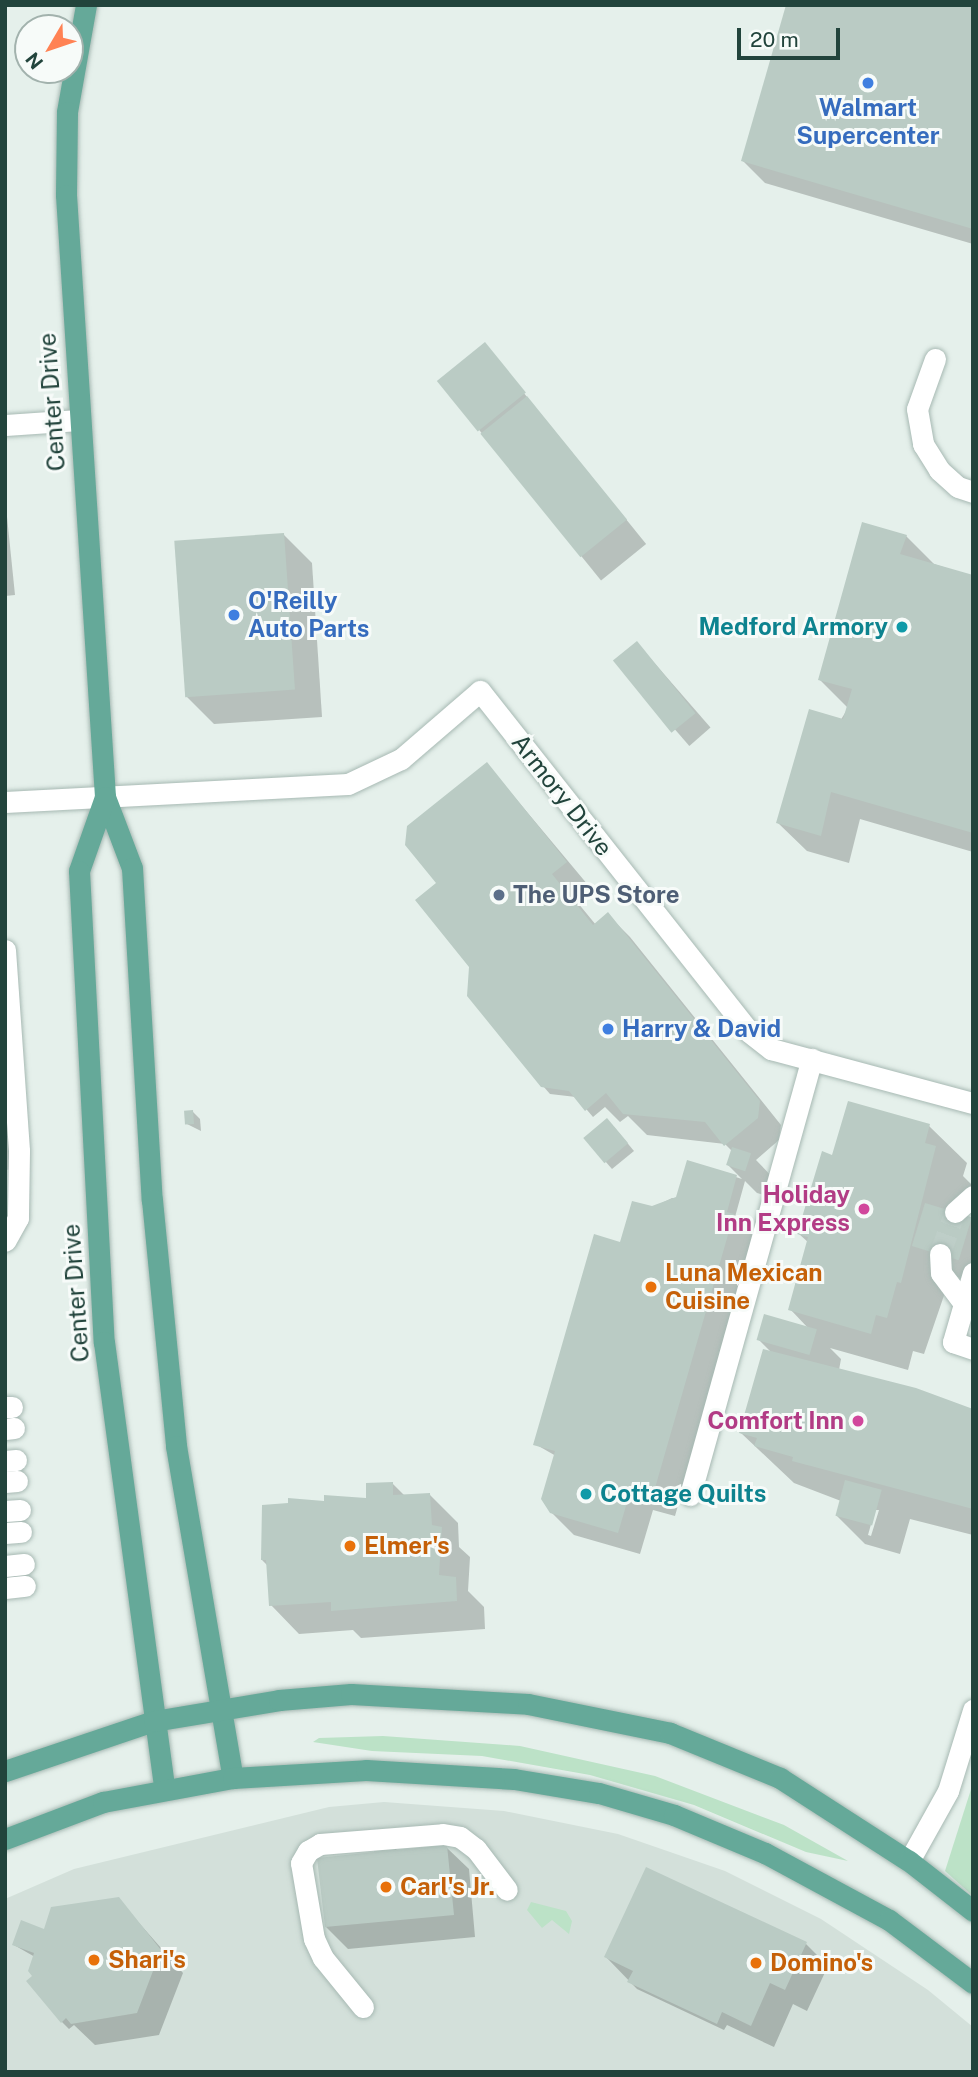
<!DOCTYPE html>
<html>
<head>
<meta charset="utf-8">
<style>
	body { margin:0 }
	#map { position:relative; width:978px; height:2077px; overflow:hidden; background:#e5f0eb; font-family:"Public Sans",sans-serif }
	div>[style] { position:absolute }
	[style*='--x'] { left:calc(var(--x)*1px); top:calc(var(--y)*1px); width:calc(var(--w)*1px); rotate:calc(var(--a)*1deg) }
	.built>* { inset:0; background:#d3e0da }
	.green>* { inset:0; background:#bce2c7 }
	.shadow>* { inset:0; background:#0003; transform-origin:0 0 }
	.building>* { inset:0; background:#bacbc4; transform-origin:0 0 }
	.minor-tunnel>* { height:21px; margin-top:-10.5px; transform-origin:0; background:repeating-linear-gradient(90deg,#becec8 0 21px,transparent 0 31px) }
	.roads { filter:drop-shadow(0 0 2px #a7b9b3) drop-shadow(0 0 2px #a7b9b3) }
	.minor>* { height:21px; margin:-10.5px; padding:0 10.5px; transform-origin:10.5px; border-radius:10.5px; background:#fff }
	.major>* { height:21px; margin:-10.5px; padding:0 10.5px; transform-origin:10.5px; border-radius:10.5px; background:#65a999 }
	.dots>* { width:19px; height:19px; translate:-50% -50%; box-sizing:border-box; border:4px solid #f7fbf9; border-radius:50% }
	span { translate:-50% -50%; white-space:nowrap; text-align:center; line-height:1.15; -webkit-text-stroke:6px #f7fbf9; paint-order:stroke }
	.shop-label { font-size:24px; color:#366cbe; font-weight:700 }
	.left { translate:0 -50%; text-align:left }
	.street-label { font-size:24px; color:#22443c }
	.culture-label { font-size:24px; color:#0d838f; font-weight:700 }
	.right { translate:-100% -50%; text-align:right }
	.service-label { font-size:24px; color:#4e5e75; font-weight:700 }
	.hotel-label { font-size:24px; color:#b23c85; font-weight:700 }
	.food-label { font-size:24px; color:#c56008; font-weight:700 }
	.frame { position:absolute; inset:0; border:7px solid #22443c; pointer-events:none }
	.north { position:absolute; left:14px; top:14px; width:70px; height:70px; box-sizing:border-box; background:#f7fbf9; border:2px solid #a2b2ad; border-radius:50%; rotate:231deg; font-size:19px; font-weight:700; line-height:28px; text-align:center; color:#22443c }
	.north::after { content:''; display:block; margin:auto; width:24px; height:32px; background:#ff8254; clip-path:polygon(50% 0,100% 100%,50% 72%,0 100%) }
	.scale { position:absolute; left:737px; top:28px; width:103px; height:32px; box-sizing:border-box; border:4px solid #22443c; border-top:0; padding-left:9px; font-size:21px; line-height:24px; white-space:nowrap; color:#22443c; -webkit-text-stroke:5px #f7fbf9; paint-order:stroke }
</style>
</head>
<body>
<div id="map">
	<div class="built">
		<i style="clip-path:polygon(384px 1802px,504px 1811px,618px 1834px,725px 1871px,821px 1919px,928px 1990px,973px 2027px,973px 2072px,5px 2072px,5px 1899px,74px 1869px,329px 1807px)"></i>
	</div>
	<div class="green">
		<i style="clip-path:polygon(383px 1736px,520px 1746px,655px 1776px,784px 1825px,848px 1861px,806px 1852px,694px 1805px,590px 1775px,482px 1756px,372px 1751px,313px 1742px,319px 1738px)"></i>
		<i style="clip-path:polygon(973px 1783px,973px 1896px,945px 1871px)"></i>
		<i style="clip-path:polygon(531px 1902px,566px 1911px,572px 1921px,569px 1934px,552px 1920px,542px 1928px,527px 1910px)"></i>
	</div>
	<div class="shadow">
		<i style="clip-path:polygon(973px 5px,973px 244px,765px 183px,743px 161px)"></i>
		<i style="left:485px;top:345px;width:256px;height:58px;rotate:51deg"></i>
		<i style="clip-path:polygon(5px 497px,15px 595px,5px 596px)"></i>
		<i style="clip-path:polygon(284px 535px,312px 563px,322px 717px,214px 724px,186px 696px)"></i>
		<i style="clip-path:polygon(906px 536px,934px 564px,973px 577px,973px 852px,860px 819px,849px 863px,807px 851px,778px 823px,848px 708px,819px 679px)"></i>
		<i style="left:637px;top:643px;width:112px;height:28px;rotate:49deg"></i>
		<i style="clip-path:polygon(487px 764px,588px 885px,573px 897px,596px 925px,608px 915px,630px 937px,781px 1125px,779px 1140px,756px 1160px,778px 1183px,774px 1198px,757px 1193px,745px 1181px,735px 1217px,755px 1237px,675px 1516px,653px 1510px,640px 1554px,574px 1535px,551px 1512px,556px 1456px,535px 1444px,622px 1244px,654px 1207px,672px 1198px,683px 1201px,688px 1162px,742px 1179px,728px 1165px,732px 1151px,725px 1144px,647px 1135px,628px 1116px,620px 1122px,605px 1107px,593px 1117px,576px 1097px,550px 1094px,543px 1086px,470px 966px,439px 883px)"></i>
		<i style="clip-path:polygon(5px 1035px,26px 1168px,5px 1170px)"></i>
		<i style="clip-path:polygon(193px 1112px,200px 1119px,201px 1131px,187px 1124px)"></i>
		<i style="clip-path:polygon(evenodd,929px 1126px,967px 1163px,963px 1176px,972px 1185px,963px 1216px,973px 1220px,973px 1282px,951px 1275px,924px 1354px,913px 1351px,908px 1370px,830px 1348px,841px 1359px,839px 1370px,973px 1411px,973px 1535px,910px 1519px,900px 1554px,865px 1544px,837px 1516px,841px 1501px,794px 1483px,741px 1433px,772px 1353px,759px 1340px,809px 1329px,790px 1309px,809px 1243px,799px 1234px,833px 1157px,929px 1126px,875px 1510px,879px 1510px,871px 1536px,868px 1535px,875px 1510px)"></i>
		<i style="clip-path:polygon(614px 1127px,634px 1151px,612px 1169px,585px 1138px)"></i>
		<i style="clip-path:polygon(392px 1483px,405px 1496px,430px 1495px,458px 1523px,459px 1547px,470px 1557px,468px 1591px,484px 1607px,485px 1629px,361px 1638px,353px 1630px,299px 1634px,271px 1605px,268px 1566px,262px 1560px,326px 1502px,368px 1500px)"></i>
		<i style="clip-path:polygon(393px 1846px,399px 1852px,446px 1847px,469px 1869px,475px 1937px,348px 1949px,326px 1927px,376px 1854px)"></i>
		<i style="clip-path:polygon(118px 1899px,183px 1973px,159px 2035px,95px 2045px,74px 2025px,69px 2029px,62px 2022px,34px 1976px,35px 1957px,14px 1945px)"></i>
		<i style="clip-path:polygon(806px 1944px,828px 1966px,807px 2011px,793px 2004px,774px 2047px,727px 2025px,724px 2030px,637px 1989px,606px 1957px)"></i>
	</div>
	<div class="building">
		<i style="clip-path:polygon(786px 5px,973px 5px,973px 229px,741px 161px)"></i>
		<i style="left:485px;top:342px;width:65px;height:62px;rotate:51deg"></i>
		<i style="left:527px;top:396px;width:159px;height:60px;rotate:51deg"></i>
		<i style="clip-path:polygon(862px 522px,907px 535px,900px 554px,973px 575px,973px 833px,831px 792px,821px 836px,776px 823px,809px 709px,843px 719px,852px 689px,818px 680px)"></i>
		<i style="left:284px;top:533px;width:157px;height:110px;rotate:86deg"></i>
		<i style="left:637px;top:641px;width:93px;height:31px;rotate:51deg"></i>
		<i style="clip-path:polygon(487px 762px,567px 862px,552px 874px,593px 925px,608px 912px,760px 1101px,758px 1118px,724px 1146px,705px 1122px,623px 1114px,606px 1093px,585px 1111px,569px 1091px,541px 1087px,467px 996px,469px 967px,415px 900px,436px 883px,405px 845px,407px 826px)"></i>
		<i style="clip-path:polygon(848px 1101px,930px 1124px,925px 1143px,936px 1146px,901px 1283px,897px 1282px,887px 1318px,876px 1315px,871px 1334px,788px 1310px,808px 1237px,797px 1234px,822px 1151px,832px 1155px)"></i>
		<i style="left:193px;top:1110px;width:14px;height:9px;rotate:86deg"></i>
		<i style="left:607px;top:1118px;width:33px;height:31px;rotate:50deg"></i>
		<i style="left:732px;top:1147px;width:20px;height:19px;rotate:18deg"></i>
		<i style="clip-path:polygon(687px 1160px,737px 1175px,727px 1212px,734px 1214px,653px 1495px,631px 1489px,618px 1533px,550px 1513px,541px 1499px,555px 1451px,533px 1445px,594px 1234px,620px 1242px,632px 1201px,652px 1206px,676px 1197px)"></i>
		<i style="left:925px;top:1203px;width:49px;height:45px;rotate:17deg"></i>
		<i style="left:764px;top:1314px;width:55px;height:27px;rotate:16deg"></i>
		<i style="clip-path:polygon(763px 1349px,916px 1388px,973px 1409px,973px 1509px,792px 1461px,793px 1457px,754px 1446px,757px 1438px,739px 1433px)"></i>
		<i style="left:845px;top:1480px;width:38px;height:37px;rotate:15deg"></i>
		<i style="clip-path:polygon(393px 1482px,393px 1495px,430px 1493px,432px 1525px,442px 1527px,439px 1575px,456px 1577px,457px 1601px,331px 1611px,331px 1602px,269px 1606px,266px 1560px,261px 1560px,262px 1505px,288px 1503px,288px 1498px,324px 1501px,324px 1495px,366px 1498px,366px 1483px)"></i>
		<i style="clip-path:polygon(394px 1844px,395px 1850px,447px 1845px,454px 1915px,325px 1927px,317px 1858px,374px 1852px,374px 1846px)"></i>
		<i style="clip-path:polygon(646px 1867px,807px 1942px,785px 1990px,770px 1983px,751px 2026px,722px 2012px,717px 2024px,627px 1982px,633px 1971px,604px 1957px)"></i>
		<i style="clip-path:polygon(119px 1897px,161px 1950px,137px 2013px,71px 2024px,66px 2018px,61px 2023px,26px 1981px,32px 1976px,28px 1971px,34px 1953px,12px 1945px,21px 1920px,44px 1929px,51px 1907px)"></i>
	</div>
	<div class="minor-tunnel">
		<i style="--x:940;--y:1254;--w:45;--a:-70.3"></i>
	</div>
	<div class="roads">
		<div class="minor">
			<i style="--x:935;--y:359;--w:53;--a:109.8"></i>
			<i style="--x:917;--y:409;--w:36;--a:80"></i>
			<i style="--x:923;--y:444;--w:31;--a:58"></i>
			<i style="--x:939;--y:470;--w:25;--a:42"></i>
			<i style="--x:958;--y:487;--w:16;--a:18"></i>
			<i style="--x:5;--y:425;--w:74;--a:-3.9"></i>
			<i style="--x:5;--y:802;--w:343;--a:-3"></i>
			<i style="--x:348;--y:784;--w:59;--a:-25.3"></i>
			<i style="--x:401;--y:759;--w:104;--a:-40.7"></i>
			<i style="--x:480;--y:691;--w:434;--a:51.7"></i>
			<i style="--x:749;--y:1032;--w:28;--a:38"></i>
			<i style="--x:771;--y:1049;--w:209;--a:15"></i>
			<i style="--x:5;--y:950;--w:201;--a:86"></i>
			<i style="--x:19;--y:1151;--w:67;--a:90.9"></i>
			<i style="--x:18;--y:1218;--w:26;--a:119"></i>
			<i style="--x:955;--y:1212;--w:24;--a:-42"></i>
			<i style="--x:940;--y:1254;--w:19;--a:87"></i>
			<i style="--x:941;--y:1273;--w:39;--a:53"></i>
			<i style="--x:973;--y:1273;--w:72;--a:106.2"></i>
			<i style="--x:953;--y:1342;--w:21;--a:19"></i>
			<i style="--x:5;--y:1407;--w:7;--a:0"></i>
			<i style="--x:5;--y:1429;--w:9;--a:-6"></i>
			<i style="--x:5;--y:1461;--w:11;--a:-5"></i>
			<i style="--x:5;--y:1482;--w:12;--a:-5"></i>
			<i style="--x:690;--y:1495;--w:453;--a:-74.4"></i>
			<i style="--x:5;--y:1511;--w:15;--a:-4"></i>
			<i style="--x:5;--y:1533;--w:16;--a:-4"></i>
			<i style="--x:5;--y:1566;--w:19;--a:-6"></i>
			<i style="--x:5;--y:1588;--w:20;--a:-6"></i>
			<i style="--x:909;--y:1861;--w:80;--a:-60.9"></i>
			<i style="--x:948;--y:1791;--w:85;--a:-72.8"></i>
			<i style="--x:363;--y:2007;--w:63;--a:-129.2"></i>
			<i style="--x:323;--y:1958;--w:21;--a:-115"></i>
			<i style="--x:314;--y:1939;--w:77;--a:-99.7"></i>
			<i style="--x:301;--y:1863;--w:14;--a:-60"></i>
			<i style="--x:308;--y:1851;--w:14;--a:-30"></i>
			<i style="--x:320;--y:1844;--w:123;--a:-4.6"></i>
			<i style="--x:443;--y:1834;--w:17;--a:10"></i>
			<i style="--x:460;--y:1837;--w:20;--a:37"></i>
			<i style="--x:476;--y:1849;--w:51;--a:52.9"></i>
		</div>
		<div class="major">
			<i style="--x:86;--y:5;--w:109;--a:100.1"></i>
			<i style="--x:67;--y:112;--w:83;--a:90.7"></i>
			<i style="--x:66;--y:195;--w:603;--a:86.29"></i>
			<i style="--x:105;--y:797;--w:76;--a:69.2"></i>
			<i style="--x:132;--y:868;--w:333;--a:86.6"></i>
			<i style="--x:152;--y:1200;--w:247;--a:84.4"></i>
			<i style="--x:176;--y:1446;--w:337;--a:80.3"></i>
			<i style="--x:105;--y:797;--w:78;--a:109.4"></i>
			<i style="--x:79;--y:871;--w:472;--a:87"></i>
			<i style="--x:104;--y:1342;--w:450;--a:82.3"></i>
			<i style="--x:5;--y:1771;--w:157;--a:-18.6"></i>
			<i style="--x:154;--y:1721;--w:127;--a:-9.5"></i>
			<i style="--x:279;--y:1700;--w:72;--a:-4.8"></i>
			<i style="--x:351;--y:1694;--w:177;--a:3.2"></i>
			<i style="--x:528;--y:1704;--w:145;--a:11.5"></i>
			<i style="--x:670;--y:1733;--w:119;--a:22.2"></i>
			<i style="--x:780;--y:1778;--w:153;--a:32.8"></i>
			<i style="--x:909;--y:1861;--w:81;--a:38"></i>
			<i style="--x:5;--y:1839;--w:105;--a:-20.7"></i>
			<i style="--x:103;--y:1802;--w:132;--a:-10.5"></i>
			<i style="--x:233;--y:1778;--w:133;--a:-3.4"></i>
			<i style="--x:366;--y:1770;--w:148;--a:3.5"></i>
			<i style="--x:514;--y:1779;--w:86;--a:9.4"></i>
			<i style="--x:599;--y:1793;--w:78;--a:16.3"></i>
			<i style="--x:674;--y:1815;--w:99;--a:22.7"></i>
			<i style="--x:765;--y:1853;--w:141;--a:28.4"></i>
			<i style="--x:889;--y:1920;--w:105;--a:36.9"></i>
		</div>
	</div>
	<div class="dots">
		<i style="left:868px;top:83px;background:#3f7fe0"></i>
		<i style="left:234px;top:615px;background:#3f7fe0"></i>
		<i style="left:902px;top:627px;background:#0f9aa8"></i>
		<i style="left:499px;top:895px;background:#5c6f8a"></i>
		<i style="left:608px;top:1029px;background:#3f7fe0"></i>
		<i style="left:864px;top:1209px;background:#d1479c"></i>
		<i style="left:651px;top:1287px;background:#e8710a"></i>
		<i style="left:858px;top:1421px;background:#d1479c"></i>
		<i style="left:586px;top:1494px;background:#0f9aa8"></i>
		<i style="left:350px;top:1546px;background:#e8710a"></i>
		<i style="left:386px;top:1887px;background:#e8710a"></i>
		<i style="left:94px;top:1960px;background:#e8710a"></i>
		<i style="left:756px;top:1963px;background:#e8710a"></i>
	</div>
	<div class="shop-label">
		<span style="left:868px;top:122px">Walmart<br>Supercenter</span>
		<span class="left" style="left:248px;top:615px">O'Reilly<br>Auto Parts</span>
		<span class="left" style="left:622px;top:1029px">Harry &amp; David</span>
	</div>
	<div class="street-label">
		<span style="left:52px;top:402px;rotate:-94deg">Center Drive</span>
		<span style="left:562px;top:795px;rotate:52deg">Armory Drive</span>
		<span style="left:76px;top:1293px;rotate:-94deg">Center Drive</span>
	</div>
	<div class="culture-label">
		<span class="right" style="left:888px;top:627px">Medford Armory</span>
		<span class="left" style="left:600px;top:1494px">Cottage Quilts</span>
	</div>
	<div class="service-label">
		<span class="left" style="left:513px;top:895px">The UPS Store</span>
	</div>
	<div class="hotel-label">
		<span class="right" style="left:850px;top:1209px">Holiday<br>Inn Express</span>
		<span class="right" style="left:844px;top:1421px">Comfort Inn</span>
	</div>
	<div class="food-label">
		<span class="left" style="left:665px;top:1287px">Luna Mexican<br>Cuisine</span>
		<span class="left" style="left:364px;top:1546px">Elmer's</span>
		<span class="left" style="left:400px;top:1887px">Carl's Jr.</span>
		<span class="left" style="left:108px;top:1960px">Shari's</span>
		<span class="left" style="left:770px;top:1963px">Domino's</span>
	</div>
	<div class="frame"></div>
	<div class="north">N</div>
	<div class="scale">20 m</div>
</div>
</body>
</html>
